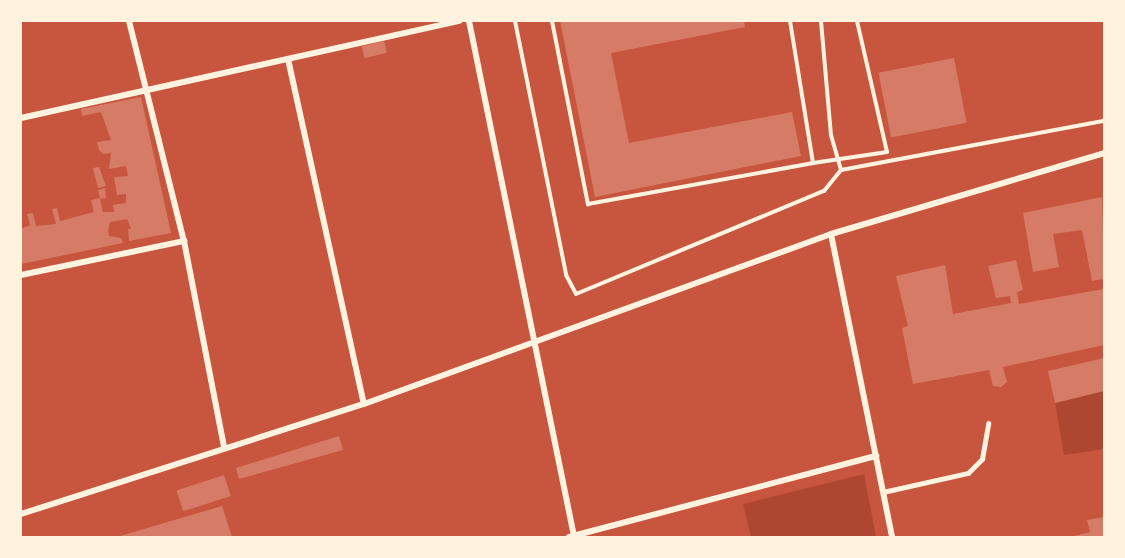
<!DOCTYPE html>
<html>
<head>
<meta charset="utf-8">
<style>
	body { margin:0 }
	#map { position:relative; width:1125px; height:558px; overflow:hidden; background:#c8553d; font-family:Jost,sans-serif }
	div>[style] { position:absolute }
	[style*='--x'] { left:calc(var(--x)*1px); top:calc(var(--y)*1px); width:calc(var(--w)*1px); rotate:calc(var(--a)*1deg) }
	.green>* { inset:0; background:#ae4732 }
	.building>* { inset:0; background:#d67c66; transform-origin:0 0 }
	.path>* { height:4px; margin:-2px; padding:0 2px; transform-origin:2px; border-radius:2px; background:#fff3e0 }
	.service>* { height:4.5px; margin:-2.25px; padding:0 2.25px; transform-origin:2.25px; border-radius:2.25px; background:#fff3e0 }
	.minor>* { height:6px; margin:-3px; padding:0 3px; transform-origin:3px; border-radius:3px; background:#fff3e0 }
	span { translate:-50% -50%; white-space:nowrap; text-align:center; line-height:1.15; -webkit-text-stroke:6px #fff3e0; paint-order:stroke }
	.frame { position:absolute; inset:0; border:22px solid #fff3e0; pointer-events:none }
</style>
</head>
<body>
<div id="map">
	<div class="green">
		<i style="clip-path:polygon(1104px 391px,1104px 449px,1064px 455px,1055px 403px)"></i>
		<i style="clip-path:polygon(864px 474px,876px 537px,751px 537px,743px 504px)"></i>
	</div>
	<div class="building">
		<i style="clip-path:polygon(560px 21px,744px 21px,745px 27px,611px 53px,629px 143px,792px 112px,801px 156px,595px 197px)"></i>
		<i style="left:384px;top:41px;width:12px;height:23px;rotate:76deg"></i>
		<i style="left:954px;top:58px;width:66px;height:77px;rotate:79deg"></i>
		<i style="clip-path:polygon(141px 97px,171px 233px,129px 241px,128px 229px,131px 229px,125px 213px,128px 219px,110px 222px,108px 231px,109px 236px,121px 238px,123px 243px,21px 264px,21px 229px,30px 225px,27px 214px,33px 213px,36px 226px,56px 224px,52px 209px,57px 208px,60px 221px,94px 212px,91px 200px,100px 198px,98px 190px,105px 188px,106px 198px,100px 199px,103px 212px,114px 212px,113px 205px,126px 203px,126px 194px,117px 195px,114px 177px,128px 176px,126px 166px,109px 169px,111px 153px,103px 154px,99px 150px,97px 142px,111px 140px,101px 112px,82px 116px,81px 109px)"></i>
		<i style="clip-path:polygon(99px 167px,106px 186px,98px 188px,93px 168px)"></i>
		<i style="clip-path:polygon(1102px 197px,1104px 279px,1092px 281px,1082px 230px,1053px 234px,1059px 267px,1033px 272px,1023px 213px)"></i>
		<i style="clip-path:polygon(1016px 260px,1023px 290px,1017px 292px,1019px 304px,1104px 289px,1104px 345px,1003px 367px,1007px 382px,1001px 387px,993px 386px,989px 370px,913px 384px,902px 328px,908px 326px,896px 276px,945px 265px,953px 314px,1011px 303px,1010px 296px,996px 298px,988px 266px)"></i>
		<i style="clip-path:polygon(1104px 358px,1104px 391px,1055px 403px,1048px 371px)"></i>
		<i style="clip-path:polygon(339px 436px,343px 450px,239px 479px,236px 468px)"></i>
		<i style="left:224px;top:475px;width:22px;height:50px;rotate:72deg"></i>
		<i style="clip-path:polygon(222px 506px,232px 537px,120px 537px,120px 536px)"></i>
		<i style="clip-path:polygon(1104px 517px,1104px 537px,1070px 537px,1090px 532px,1087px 520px)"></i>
	</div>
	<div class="path">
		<i style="--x:515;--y:21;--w:259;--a:78.6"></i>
		<i style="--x:566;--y:275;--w:21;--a:62"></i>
		<i style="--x:576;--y:294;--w:269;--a:-22.6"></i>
		<i style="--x:824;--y:191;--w:27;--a:-51"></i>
		<i style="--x:841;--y:170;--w:268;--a:-10.6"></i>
		<i style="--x:552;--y:21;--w:187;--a:78.9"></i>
		<i style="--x:588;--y:204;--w:229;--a:-10.3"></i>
		<i style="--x:790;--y:21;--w:144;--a:80.8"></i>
		<i style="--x:813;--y:163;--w:75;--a:-8.5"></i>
		<i style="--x:887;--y:152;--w:134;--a:-102.9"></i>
		<i style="--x:821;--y:21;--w:114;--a:85"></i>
		<i style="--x:831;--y:135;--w:36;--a:74"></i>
	</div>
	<div class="service">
		<i style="--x:883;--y:492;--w:87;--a:-12.6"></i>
		<i style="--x:968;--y:473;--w:20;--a:-45"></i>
		<i style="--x:982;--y:459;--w:36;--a:-80"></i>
	</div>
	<div class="minor">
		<i style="--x:129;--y:21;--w:227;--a:76"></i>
		<i style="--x:184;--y:241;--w:210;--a:79"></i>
		<i style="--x:469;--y:21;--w:526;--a:78.48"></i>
		<i style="--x:288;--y:59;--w:353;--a:77.6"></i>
		<i style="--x:21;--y:118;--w:449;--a:-12.5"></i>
		<i style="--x:831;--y:234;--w:309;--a:78.6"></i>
		<i style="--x:21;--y:275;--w:167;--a:-11.8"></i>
		<i style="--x:21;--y:514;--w:360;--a:-17.8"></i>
		<i style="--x:364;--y:404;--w:497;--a:-20"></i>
		<i style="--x:831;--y:234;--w:285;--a:-16.5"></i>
		<i style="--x:569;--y:537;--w:318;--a:-14.8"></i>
	</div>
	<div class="frame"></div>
</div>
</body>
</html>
